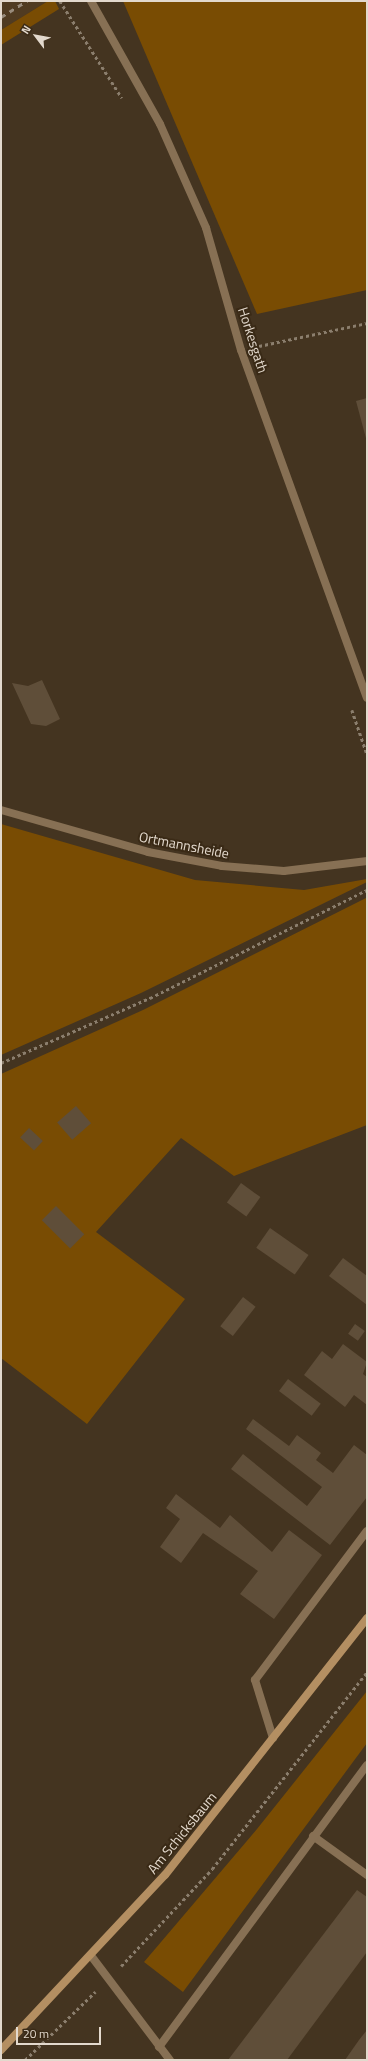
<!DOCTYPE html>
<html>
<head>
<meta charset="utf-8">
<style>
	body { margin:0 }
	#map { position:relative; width:368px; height:2061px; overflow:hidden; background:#443420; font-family:"Titillium Web",sans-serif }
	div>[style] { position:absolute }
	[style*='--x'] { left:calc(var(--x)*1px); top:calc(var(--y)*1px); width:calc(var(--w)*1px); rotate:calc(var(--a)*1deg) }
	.built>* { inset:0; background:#503b21 }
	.green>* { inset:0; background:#794c03 }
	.building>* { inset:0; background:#5f4e39; transform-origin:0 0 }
	.path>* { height:2.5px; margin-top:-1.25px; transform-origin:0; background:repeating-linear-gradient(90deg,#8b7e6d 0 3px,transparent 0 6px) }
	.lane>* { height:8px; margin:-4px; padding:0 4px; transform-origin:4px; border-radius:4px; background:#877054 }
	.street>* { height:8px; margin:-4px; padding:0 4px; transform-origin:4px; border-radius:4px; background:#877054 }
	.secondary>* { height:8px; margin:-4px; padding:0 4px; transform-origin:4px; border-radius:4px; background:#b48f62 }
	.rail>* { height:3px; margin-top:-1.5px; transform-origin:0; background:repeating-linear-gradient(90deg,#988b7b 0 5px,transparent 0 10px) }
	span { translate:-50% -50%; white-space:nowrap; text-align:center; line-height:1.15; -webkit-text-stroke:4px #3a2a16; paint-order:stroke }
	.street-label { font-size:14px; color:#e3d9cd }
	.frame { position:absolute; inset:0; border:2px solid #e3d9cd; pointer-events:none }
	.north { position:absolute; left:16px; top:16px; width:40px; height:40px; -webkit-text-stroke:3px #3a2a16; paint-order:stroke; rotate:302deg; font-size:11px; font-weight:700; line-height:16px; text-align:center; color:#e3d9cd }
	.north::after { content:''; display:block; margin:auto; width:14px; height:18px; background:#e3d9cd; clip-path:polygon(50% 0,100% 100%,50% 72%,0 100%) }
	.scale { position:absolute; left:16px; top:2027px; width:85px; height:18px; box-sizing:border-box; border:2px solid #e3d9cd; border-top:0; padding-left:5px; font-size:12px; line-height:14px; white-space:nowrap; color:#e3d9cd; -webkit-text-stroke:3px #3a2a16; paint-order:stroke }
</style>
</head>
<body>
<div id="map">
	<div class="built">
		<i style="clip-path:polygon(1px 1px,48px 1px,1px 30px)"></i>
	</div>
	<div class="green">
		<i style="clip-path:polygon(48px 1px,55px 1px,59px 9px,1px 45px,1px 30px)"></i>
		<i style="clip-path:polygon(123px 1px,367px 1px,367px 290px,257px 314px)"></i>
		<i style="clip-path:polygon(1px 824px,195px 880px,304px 890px,367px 879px,367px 882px,141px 993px,1px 1055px)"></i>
		<i style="clip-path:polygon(366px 898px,367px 1125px,234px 1176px,181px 1138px,96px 1232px,185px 1299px,87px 1424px,1px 1358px,1px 1074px,143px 1010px)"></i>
		<i style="clip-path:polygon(367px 1691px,367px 1743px,183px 1992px,144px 1962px,257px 1829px)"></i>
	</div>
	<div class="building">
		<i style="clip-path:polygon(367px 398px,367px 442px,356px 401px)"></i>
		<i style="clip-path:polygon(42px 680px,60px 719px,46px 726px,31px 724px,12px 683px,28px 686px)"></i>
		<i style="left:76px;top:1106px;width:23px;height:25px;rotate:49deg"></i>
		<i style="left:29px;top:1128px;width:19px;height:13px;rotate:43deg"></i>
		<i style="left:241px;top:1183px;width:24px;height:24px;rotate:36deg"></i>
		<i style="left:56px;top:1206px;width:40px;height:20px;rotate:45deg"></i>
		<i style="left:270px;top:1228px;width:47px;height:24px;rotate:35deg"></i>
		<i style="clip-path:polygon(343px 1258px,367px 1276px,367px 1305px,329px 1276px)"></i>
		<i style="left:243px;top:1297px;width:16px;height:37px;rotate:38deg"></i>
		<i style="left:355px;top:1324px;width:12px;height:12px;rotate:35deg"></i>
		<i style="clip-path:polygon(343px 1344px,367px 1362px,363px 1374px,367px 1377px,367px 1405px,354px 1395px,345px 1407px,304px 1375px,322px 1351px,332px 1359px)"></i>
		<i style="left:288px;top:1379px;width:41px;height:15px;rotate:37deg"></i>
		<i style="clip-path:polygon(253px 1419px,289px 1446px,297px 1435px,321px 1453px,316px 1460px,333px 1473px,354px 1445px,367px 1455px,367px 1497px,330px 1545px,231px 1469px,243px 1454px,307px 1506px,322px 1487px,246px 1429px)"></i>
		<i style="clip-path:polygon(176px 1494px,220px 1528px,230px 1515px,272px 1552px,289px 1530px,322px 1555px,274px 1619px,240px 1594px,258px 1571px,203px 1533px,181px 1563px,160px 1547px,180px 1519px,166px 1508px)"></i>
		<i style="clip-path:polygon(357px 1890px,367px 1897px,367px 1952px,287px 2060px,228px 2060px)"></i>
		<i style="clip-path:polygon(367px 2030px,367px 2060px,345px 2060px,359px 2040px)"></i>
	</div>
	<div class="path">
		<i style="--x:60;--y:1;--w:115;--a:57.4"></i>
		<i style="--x:259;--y:346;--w:110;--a:-12"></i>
		<i style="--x:352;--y:710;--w:46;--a:71.2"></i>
		<i style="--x:1;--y:1063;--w:163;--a:-23.6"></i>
		<i style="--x:150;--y:998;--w:242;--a:-26.5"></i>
		<i style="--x:121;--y:1966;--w:133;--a:-46.8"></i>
		<i style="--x:212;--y:1869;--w:251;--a:-51.8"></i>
		<i style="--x:25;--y:2060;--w:98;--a:-44.2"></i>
	</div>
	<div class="lane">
		<i style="--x:273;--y:1738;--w:61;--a:-107.2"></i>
		<i style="--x:255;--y:1680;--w:186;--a:-53.1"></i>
	</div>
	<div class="street">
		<i style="--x:91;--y:1;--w:141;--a:60.7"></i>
		<i style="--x:160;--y:124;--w:114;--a:66.1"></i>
		<i style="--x:206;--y:228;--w:127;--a:74"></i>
		<i style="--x:241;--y:350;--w:370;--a:70.1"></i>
		<i style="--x:1;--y:810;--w:153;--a:15.9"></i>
		<i style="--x:148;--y:852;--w:75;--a:10.7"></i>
		<i style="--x:222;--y:866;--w:62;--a:4.6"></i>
		<i style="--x:284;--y:871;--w:84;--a:-6.9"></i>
		<i style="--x:313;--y:1836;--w:67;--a:35.8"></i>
		<i style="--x:92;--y:1957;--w:129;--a:52.9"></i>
		<i style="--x:159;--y:2047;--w:350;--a:-53.6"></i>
	</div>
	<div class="secondary">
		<i style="--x:1;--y:2050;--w:240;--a:-46.9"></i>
		<i style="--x:165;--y:1875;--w:327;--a:-51.8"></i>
	</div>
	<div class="rail">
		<i style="--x:1;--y:17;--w:31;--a:-32"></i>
	</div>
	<div class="street-label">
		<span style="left:253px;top:340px;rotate:72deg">Horkesgath</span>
		<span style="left:184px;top:845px;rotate:11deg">Ortmannsheide</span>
		<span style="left:182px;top:1833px;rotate:-51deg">Am Schicksbaum</span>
	</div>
	<div class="frame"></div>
	<div class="north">N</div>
	<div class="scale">20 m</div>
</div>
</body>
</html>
